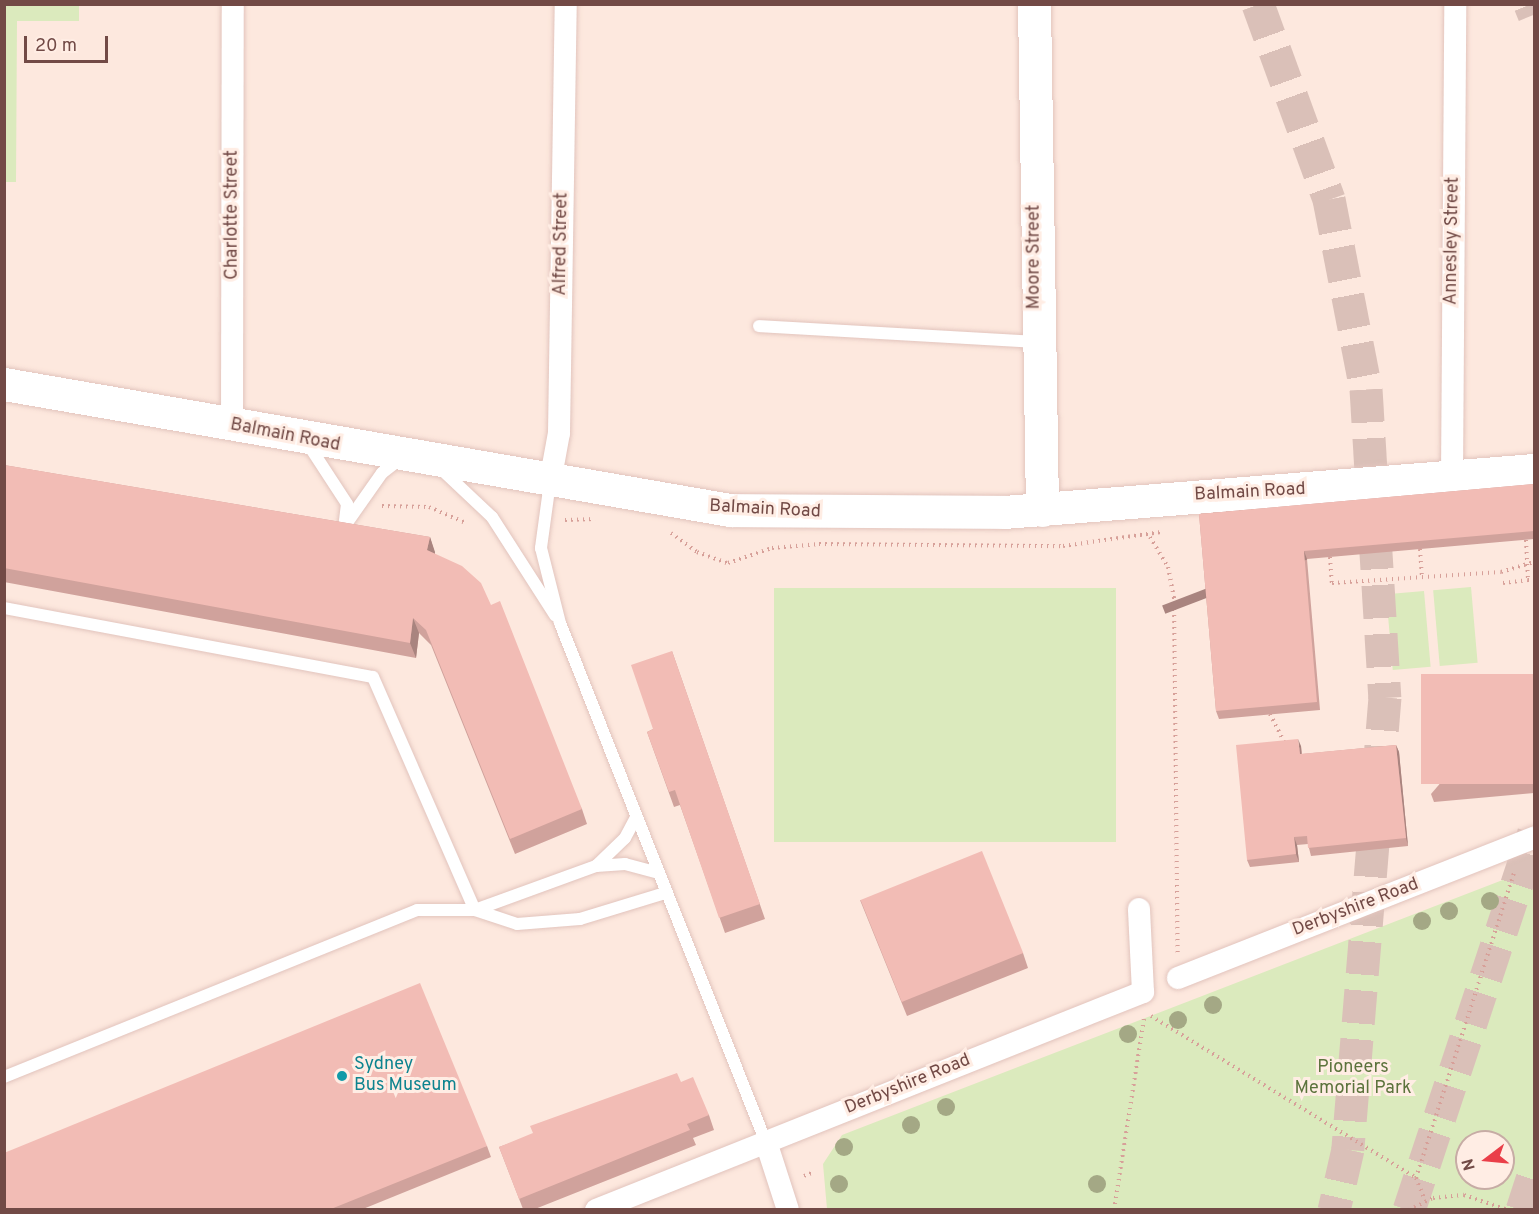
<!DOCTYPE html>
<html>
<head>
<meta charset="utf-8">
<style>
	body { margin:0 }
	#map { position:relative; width:1539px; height:1214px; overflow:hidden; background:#fde8de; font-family:Overpass,sans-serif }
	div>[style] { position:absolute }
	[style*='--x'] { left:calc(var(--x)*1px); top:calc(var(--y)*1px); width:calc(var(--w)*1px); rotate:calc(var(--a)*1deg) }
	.green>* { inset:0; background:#dbeabd; transform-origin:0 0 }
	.motorway-tunnel>* { height:33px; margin-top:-16.5px; transform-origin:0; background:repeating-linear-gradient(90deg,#dac0b8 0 33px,transparent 0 49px) }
	.path>* { height:4px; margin-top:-2px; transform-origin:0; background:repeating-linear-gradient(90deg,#d7a099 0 1.5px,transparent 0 6px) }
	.roads { filter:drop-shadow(0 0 2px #e2c4bd) drop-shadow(0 0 2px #e2c4bd) }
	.service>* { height:12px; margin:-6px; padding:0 6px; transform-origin:6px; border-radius:6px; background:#fff }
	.minor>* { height:22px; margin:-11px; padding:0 11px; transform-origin:11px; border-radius:11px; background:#fff }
	.secondary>* { height:33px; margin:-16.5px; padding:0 16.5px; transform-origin:16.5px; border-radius:16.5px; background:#fff }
	.path-bridge>* { height:4px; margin-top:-2px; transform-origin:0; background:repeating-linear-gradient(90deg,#d7a099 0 1.5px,transparent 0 6px) }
	.trees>* { width:18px; height:18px; margin:-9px; border-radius:50%; background:#a4a885 }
	.wall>* { inset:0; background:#d0a29c; transform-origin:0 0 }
	.shaded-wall>* { inset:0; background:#a9847f; transform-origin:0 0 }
	.building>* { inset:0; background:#f2bcb5; transform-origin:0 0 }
	.dots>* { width:16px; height:16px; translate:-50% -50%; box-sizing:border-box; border:3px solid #ffede4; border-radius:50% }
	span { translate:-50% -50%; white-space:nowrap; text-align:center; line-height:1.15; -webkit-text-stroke:6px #ffede4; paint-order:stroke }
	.street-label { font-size:18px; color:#724a46 }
	.culture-label { font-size:18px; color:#0d838f }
	.left { translate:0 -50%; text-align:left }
	.park-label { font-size:18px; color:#5c733c }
	.frame { position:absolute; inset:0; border:6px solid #724a46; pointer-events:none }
	.north { position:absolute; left:1455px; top:1130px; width:60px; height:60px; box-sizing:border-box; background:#ffede4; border:2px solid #c7aca5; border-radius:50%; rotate:254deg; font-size:16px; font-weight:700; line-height:24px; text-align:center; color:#724a46 }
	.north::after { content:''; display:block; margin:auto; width:21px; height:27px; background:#ea3f49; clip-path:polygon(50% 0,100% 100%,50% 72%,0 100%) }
	.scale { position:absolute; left:24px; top:36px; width:84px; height:27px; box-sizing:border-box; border:3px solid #724a46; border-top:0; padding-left:8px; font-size:18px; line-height:21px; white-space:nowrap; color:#724a46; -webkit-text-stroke:4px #ffede4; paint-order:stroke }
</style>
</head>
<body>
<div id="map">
	<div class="green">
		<i style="clip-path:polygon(5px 5px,79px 5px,79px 21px,17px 21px,16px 182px,5px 182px)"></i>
		<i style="left:1471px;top:587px;width:76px;height:38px;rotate:85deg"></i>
		<i style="left:774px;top:588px;width:342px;height:254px"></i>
		<i style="left:1424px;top:591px;width:76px;height:38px;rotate:85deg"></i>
		<i style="clip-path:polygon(evenodd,1534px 868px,1534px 1209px,827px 1209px,823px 1164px,842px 1135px,1534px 868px,1467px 1142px,1503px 1142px,1503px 1178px,1467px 1178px,1467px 1142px)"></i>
	</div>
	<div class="motorway-tunnel">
		<i style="--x:1258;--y:4;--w:208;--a:70"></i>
		<i style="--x:1329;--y:199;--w:194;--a:79"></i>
		<i style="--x:1366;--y:389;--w:309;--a:86.5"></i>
		<i style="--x:1385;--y:697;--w:454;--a:94.7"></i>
		<i style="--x:1348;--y:1149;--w:63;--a:102.9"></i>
		<i style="--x:1530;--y:4;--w:11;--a:68"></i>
		<i style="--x:1409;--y:1210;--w:397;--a:-71.7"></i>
		<i style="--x:1522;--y:1210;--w:39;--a:-72"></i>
	</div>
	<div class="path">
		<i style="--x:382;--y:506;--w:47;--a:1.2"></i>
		<i style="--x:429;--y:507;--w:40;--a:23.4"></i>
		<i style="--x:565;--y:520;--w:30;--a:-2"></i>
		<i style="--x:671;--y:533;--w:32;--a:36"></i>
		<i style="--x:697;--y:552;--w:33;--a:20"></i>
		<i style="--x:728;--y:563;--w:46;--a:-18.8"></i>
		<i style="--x:772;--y:548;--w:47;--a:-4.9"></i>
		<i style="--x:819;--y:544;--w:244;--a:0.5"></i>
		<i style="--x:1063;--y:546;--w:99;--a:-8.1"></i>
		<i style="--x:1150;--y:537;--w:35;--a:59"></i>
		<i style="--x:1168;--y:567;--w:31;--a:79"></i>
		<i style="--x:1174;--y:597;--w:356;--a:89.4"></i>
		<i style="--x:1526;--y:540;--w:40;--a:87.1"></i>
		<i style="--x:1528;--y:580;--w:6;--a:0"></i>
		<i style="--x:1420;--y:549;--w:28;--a:86"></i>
		<i style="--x:1503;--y:583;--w:25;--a:-7"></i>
		<i style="--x:1270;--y:714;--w:34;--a:63"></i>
		<i style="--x:1151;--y:1016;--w:311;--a:31.4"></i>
		<i style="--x:1416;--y:1178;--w:24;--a:68"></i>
		<i style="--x:804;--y:1176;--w:11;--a:-22"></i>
		<i style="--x:1416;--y:1178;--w:320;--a:-72.2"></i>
		<i style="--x:1114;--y:1210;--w:194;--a:-81.1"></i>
		<i style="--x:1409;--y:1210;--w:27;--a:-27"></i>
		<i style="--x:1433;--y:1198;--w:31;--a:-6"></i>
		<i style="--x:1464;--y:1195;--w:46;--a:18.8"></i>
	</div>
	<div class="roads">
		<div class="service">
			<i style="--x:759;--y:326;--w:277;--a:3.3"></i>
			<i style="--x:306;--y:441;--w:75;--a:56.9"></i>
			<i style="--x:347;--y:504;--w:23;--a:97"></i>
			<i style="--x:441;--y:469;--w:70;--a:43.3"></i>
			<i style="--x:492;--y:517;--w:117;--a:57.3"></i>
			<i style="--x:550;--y:482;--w:67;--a:97.8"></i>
			<i style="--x:541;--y:548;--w:77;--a:75.8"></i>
			<i style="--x:560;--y:623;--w:562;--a:68.37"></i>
			<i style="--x:344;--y:527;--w:66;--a:-54.9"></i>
			<i style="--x:382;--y:473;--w:24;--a:-38"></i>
			<i style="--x:4;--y:608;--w:375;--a:10.6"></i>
			<i style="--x:373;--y:677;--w:254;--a:66.4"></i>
			<i style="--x:475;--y:910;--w:44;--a:18.4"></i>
			<i style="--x:517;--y:924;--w:63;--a:-4.5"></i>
			<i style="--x:580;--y:919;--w:89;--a:-17"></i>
			<i style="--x:596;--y:866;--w:29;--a:-4"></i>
			<i style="--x:625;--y:864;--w:34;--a:15"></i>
			<i style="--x:4;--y:1077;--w:445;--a:-22"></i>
			<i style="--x:417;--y:910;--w:58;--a:0"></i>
			<i style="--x:475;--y:910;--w:129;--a:-20"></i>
			<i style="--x:596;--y:866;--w:40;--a:-44"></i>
			<i style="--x:625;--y:838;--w:24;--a:-62"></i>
		</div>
		<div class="minor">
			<i style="--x:232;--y:426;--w:422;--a:-89.9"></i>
			<i style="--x:1452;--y:478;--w:474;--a:-89.6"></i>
			<i style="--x:550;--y:482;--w:50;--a:-79.6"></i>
			<i style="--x:559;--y:433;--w:429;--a:-89.1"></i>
			<i style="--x:1178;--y:978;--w:383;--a:-21.5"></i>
			<i style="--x:767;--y:1145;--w:68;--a:72.1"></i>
			<i style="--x:596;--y:1210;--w:589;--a:-21.73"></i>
			<i style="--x:1143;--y:992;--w:83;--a:-92.8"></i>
		</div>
		<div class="secondary">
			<i style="--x:1034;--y:4;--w:506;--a:89.09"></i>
			<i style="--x:4;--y:384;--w:737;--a:9.85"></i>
			<i style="--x:730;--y:510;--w:274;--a:0.4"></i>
			<i style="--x:1004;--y:512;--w:532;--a:-4.53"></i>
		</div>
	</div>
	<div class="path-bridge">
		<i style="--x:1330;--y:557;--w:26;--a:86"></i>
		<i style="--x:1332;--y:583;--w:169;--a:-3.7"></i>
		<i style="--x:1501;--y:572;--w:34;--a:-17"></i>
	</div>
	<div class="trees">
		<i style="left:1490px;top:901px"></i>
		<i style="left:1449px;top:911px"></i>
		<i style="left:1422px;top:921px"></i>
		<i style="left:1213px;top:1005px"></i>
		<i style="left:1178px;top:1020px"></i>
		<i style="left:1128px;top:1034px"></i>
		<i style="left:946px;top:1107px"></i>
		<i style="left:911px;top:1125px"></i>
		<i style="left:844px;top:1147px"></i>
		<i style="left:839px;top:1184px"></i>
		<i style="left:1097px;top:1184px"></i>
	</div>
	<div class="wall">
		<i style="left:4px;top:4px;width:64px;height:1px"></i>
		<i style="clip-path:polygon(4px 465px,430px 537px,435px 554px,582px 809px,587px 824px,515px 854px,431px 645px,419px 633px,416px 658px,4px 582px)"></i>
		<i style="clip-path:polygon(1534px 484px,1534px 539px,1307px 559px,1320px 710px,1219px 719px,1216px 711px,1199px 514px)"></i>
		<i style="clip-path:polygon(672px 651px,765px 919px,725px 933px,680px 805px,674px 807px,647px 732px,653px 729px)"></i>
		<i style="clip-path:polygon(1534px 674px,1534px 793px,1434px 802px,1431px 794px)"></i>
		<i style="clip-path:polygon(1396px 745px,1399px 752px,1408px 846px,1311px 856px,1308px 844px,1297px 845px,1299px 862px,1250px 867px,1247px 860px,1301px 746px,1302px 754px)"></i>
		<i style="clip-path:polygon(860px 900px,1023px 953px,1028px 968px,907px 1016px)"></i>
		<i style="clip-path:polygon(681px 1082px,709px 1115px,714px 1130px,693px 1138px,696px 1145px,535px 1209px,523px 1209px,499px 1147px)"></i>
		<i style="clip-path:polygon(487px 1146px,491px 1157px,363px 1209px,4px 1209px)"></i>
	</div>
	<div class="shaded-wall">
		<i style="clip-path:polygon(430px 537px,435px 552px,433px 565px,427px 550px)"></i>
		<i style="left:1304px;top:551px;width:9px;height:152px;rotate:69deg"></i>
		<i style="clip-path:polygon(413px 618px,419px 633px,416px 658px,410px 643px)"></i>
		<i style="clip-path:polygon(1298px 739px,1301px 746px,1302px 762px,1300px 754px)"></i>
		<i style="clip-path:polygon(1396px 745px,1399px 752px,1408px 846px,1406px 838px)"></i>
		<i style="clip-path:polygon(1294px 837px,1297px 845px,1299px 862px,1296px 854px)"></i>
	</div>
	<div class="building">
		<i style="clip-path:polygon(4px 465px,430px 537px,427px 550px,462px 566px,481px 583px,491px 605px,500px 601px,582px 809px,510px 839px,426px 630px,413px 618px,410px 643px,4px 568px)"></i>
		<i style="clip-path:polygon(1534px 484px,1534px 531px,1304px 551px,1317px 702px,1216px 711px,1199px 514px)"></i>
		<i style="clip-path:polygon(672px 651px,760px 904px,719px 918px,675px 790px,669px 792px,647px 732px,653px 729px,631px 665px)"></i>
		<i style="left:1534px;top:674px;width:110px;height:113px;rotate:90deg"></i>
		<i style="clip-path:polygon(1298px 739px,1300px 754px,1396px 745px,1406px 838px,1308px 848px,1307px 836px,1294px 837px,1296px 854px,1247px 860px,1236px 745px)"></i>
		<i style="left:982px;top:851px;width:110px;height:131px;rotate:68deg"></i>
		<i style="clip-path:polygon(420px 983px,487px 1146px,331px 1209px,4px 1209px,4px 1153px)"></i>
		<i style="clip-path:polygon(677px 1073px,681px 1082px,693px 1077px,709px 1115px,687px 1124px,690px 1130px,519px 1199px,499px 1147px,533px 1133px,530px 1126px)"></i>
	</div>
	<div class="dots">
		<i style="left:342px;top:1076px;background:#0f9aa8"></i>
	</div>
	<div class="street-label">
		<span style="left:233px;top:215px;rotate:-90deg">Charlotte Street</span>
		<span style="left:1453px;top:241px;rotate:-89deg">Annesley Street</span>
		<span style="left:562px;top:244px;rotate:-89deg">Alfred Street</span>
		<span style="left:1035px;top:257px;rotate:-90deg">Moore Street</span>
		<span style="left:285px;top:436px;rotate:11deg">Balmain Road</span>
		<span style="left:1250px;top:493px;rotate:-3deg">Balmain Road</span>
		<span style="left:765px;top:510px;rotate:3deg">Balmain Road</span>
		<span style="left:1356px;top:908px;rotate:-21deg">Derbyshire Road</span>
		<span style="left:908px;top:1085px;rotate:-22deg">Derbyshire Road</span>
	</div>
	<div class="culture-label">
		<span class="left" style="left:354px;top:1076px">Sydney<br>Bus Museum</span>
	</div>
	<div class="park-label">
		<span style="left:1353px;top:1079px">Pioneers<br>Memorial Park</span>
	</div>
	<div class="frame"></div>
	<div class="north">N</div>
	<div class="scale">20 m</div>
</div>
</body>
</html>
